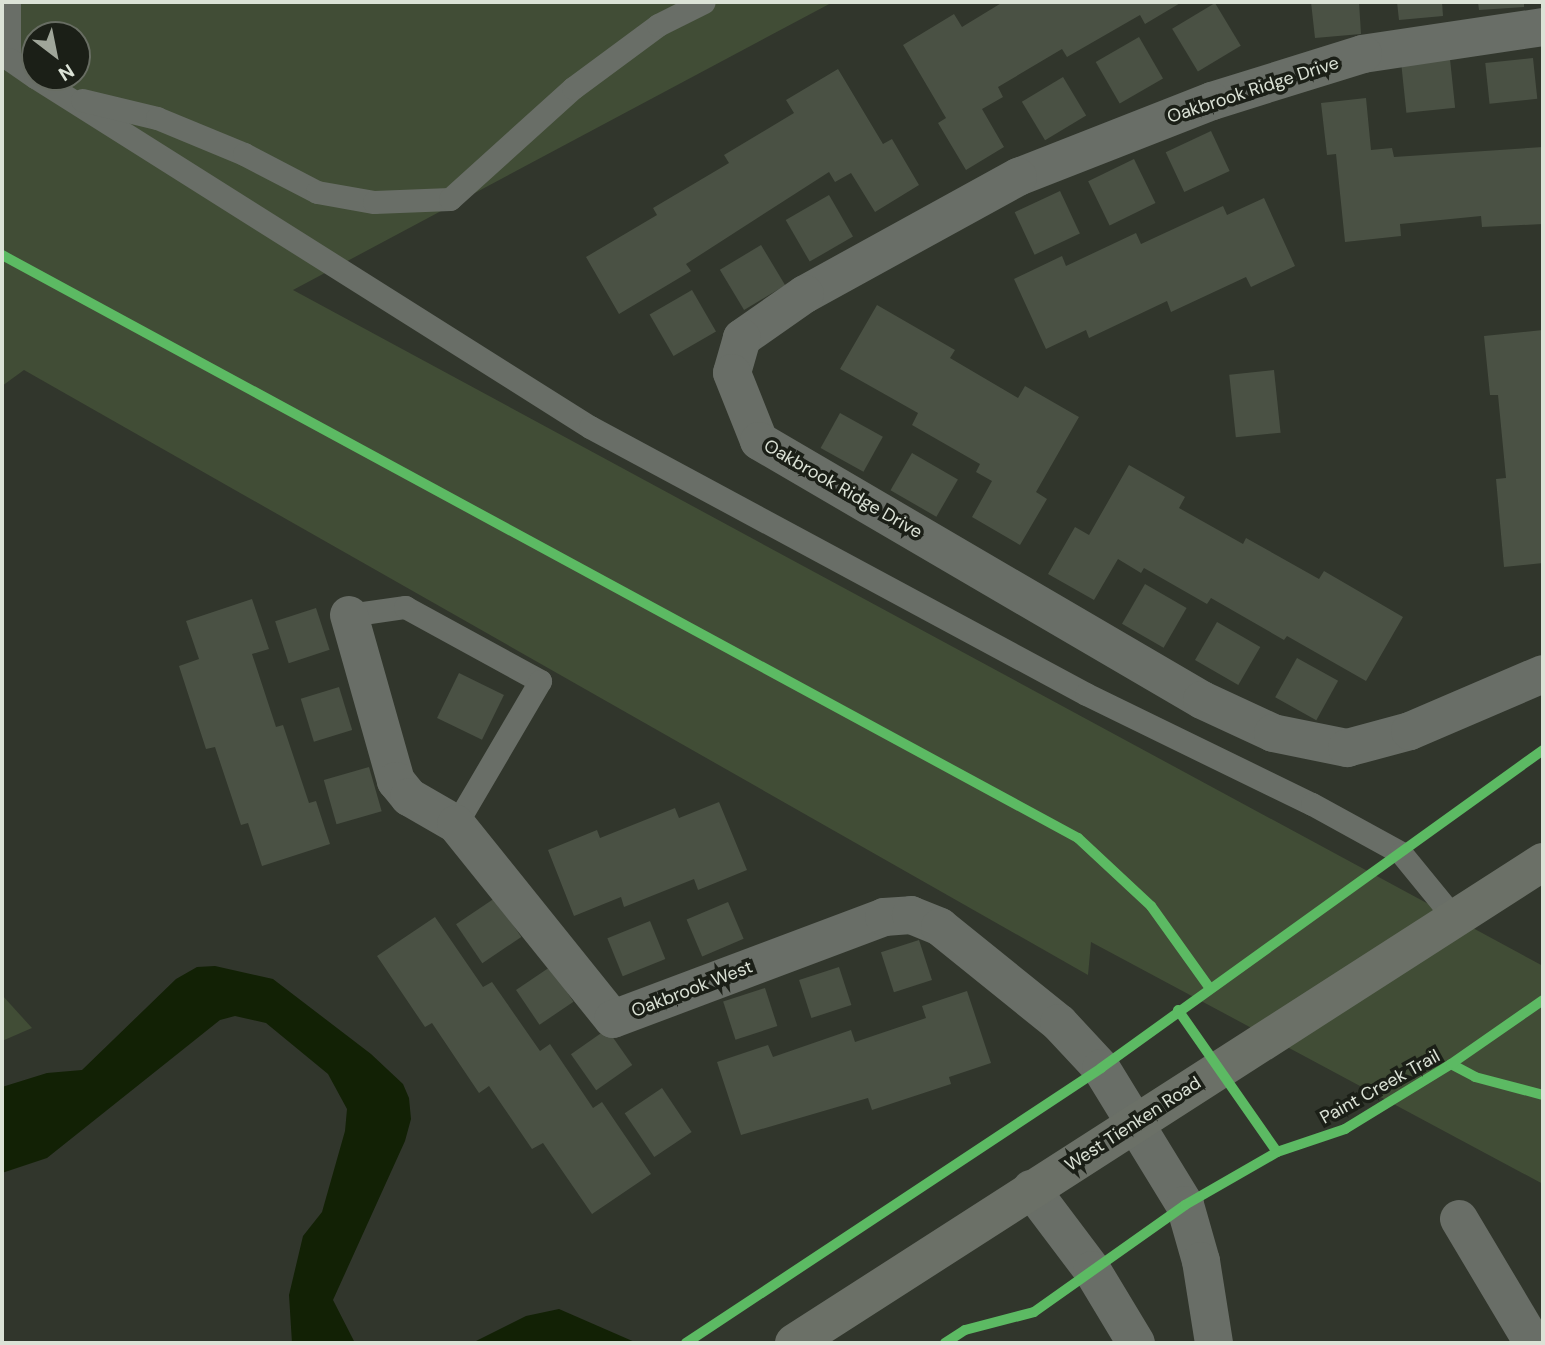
<!DOCTYPE html>
<html>
<head>
<meta charset="utf-8">
<style>
	body { margin:0 }
	#map { position:relative; width:1545px; height:1345px; overflow:hidden; background:#31362c; font-family:"DM Sans",sans-serif }
	div>[style] { position:absolute }
	[style*='--x'] { left:calc(var(--x)*1px); top:calc(var(--y)*1px); width:calc(var(--w)*1px); rotate:calc(var(--a)*1deg) }
	.green>* { inset:0; background:#414d36 }
	.water>* { inset:0; background:#122105 }
	.building>* { inset:0; background:#4a5144; transform-origin:0 0 }
	.service>* { height:23px; margin:-11.5px; padding:0 11.5px; transform-origin:11.5px; border-radius:11.5px; background:#696e67 }
	.minor>* { height:38px; margin:-19px; padding:0 19px; transform-origin:19px; border-radius:19px; background:#696e67 }
	.secondary>* { height:38px; margin:-19px; padding:0 19px; transform-origin:19px; border-radius:19px; background:#6b7067 }
	.cycleway>* { height:10px; margin:-5px; padding:0 5px; transform-origin:5px; border-radius:5px; background:#5cba63 }
	span { translate:-50% -50%; white-space:nowrap; text-align:center; line-height:1.15; -webkit-text-stroke:7px #1b1f17; paint-order:stroke }
	.street-label { font-size:18px; color:#dbe2d6 }
	.frame { position:absolute; inset:0; border:4px solid #dbe2d6; pointer-events:none }
	.north { position:absolute; left:21px; top:21px; width:70px; height:70px; box-sizing:border-box; background:#1b1f17; border:2px solid #686d63; border-radius:50%; rotate:148deg; font-size:19px; font-weight:700; line-height:28px; text-align:center; color:#dbe2d6 }
	.north::after { content:''; display:block; margin:auto; width:24px; height:32px; background:#a0a69a; clip-path:polygon(50% 0,100% 100%,50% 72%,0 100%) }
</style>
</head>
<body>
<div id="map">
	<div class="green">
		<i style="clip-path:polygon(evenodd,2px 2px,833px 2px,293px 290px,1543px 966px,1543px 1184px,1091px 942px,1088px 975px,24px 370px,2px 386px,2px 2px,35px 35px,77px 35px,77px 77px,35px 77px,35px 35px)"></i>
		<i style="clip-path:polygon(2px 995px,32px 1028px,2px 1041px)"></i>
	</div>
	<div class="water">
		<i style="clip-path:polygon(215px 966px,273px 979px,371px 1054px,403px 1084px,409px 1098px,411px 1119px,405px 1141px,333px 1300px,355px 1343px,292px 1343px,289px 1295px,303px 1236px,322px 1212px,345px 1131px,347px 1109px,328px 1074px,266px 1023px,235px 1016px,220px 1020px,47px 1158px,2px 1173px,2px 1087px,47px 1073px,82px 1070px,176px 979px,197px 967px)"></i>
		<i style="clip-path:polygon(559px 1309px,637px 1343px,472px 1343px,526px 1316px)"></i>
	</div>
	<div class="building">
		<i style="clip-path:polygon(1003px 2px,1182px 2px,1145px 24px,1140px 15px,1067px 57px,1062px 49px,998px 87px,1003px 97px,982px 109px,1004px 147px,966px 170px,938px 123px,946px 118px,903px 45px,954px 14px,962px 27px)"></i>
		<i style="clip-path:polygon(1311px 2px,1359px 2px,1361px 34px,1315px 38px)"></i>
		<i style="clip-path:polygon(1397px 2px,1442px 2px,1443px 16px,1399px 20px)"></i>
		<i style="clip-path:polygon(1478px 2px,1524px 2px,1524px 7px,1479px 10px)"></i>
		<i style="left:1215px;top:3px;width:50px;height:50px;rotate:59deg"></i>
		<i style="left:1139px;top:37px;width:48px;height:50px;rotate:60deg"></i>
		<i style="left:1533px;top:58px;width:41px;height:48px;rotate:84deg"></i>
		<i style="left:1450px;top:59px;width:49px;height:49px;rotate:84deg"></i>
		<i style="clip-path:polygon(838px 69px,883px 144px,892px 139px,919px 185px,875px 212px,851px 173px,835px 182px,829px 172px,686px 264px,691px 271px,619px 314px,586px 257px,657px 215px,653px 208px,729px 163px,724px 155px,794px 113px,786px 100px)"></i>
		<i style="left:1063px;top:77px;width:45px;height:48px;rotate:59deg"></i>
		<i style="clip-path:polygon(1366px 98px,1371px 150px,1392px 148px,1394px 157px,1543px 147px,1543px 224px,1482px 227px,1481px 216px,1400px 224px,1401px 236px,1345px 242px,1336px 154px,1327px 155px,1321px 103px)"></i>
		<i style="left:1211px;top:131px;width:44px;height:50px;rotate:65deg"></i>
		<i style="left:1134px;top:159px;width:49px;height:51px;rotate:64deg"></i>
		<i style="left:1060px;top:191px;width:47px;height:50px;rotate:65deg"></i>
		<i style="left:829px;top:195px;width:48px;height:50px;rotate:60deg"></i>
		<i style="clip-path:polygon(1264px 198px,1295px 266px,1251px 287px,1246px 277px,1171px 312px,1167px 301px,1089px 338px,1086px 330px,1046px 349px,1014px 279px,1062px 256px,1066px 266px,1136px 233px,1141px 244px,1223px 206px,1227px 215px)"></i>
		<i style="left:761px;top:245px;width:47px;height:48px;rotate:59deg"></i>
		<i style="left:692px;top:290px;width:48px;height:49px;rotate:60deg"></i>
		<i style="clip-path:polygon(877px 305px,955px 350px,950px 358px,1018px 398px,1025px 386px,1079px 417px,1036px 492px,1047px 499px,1020px 545px,972px 517px,992px 481px,976px 472px,980px 464px,912px 425px,918px 413px,840px 369px)"></i>
		<i style="clip-path:polygon(1543px 330px,1543px 563px,1504px 567px,1496px 479px,1506px 478px,1498px 395px,1490px 395px,1484px 336px)"></i>
		<i style="left:1274px;top:370px;width:63px;height:45px;rotate:84deg"></i>
		<i style="left:840px;top:413px;width:49px;height:40px;rotate:29deg"></i>
		<i style="left:912px;top:453px;width:53px;height:43px;rotate:30deg"></i>
		<i style="clip-path:polygon(1129px 465px,1185px 497px,1179px 508px,1243px 544px,1246px 538px,1319px 579px,1324px 571px,1403px 617px,1366px 681px,1287px 636px,1284px 640px,1211px 598px,1207px 604px,1144px 568px,1141px 573px,1118px 559px,1094px 600px,1048px 574px,1075px 527px,1089px 535px)"></i>
		<i style="left:1145px;top:584px;width:48px;height:46px;rotate:30deg"></i>
		<i style="clip-path:polygon(252px 599px,269px 649px,252px 654px,276px 727px,283px 725px,309px 803px,316px 801px,330px 844px,262px 866px,248px 823px,241px 825px,215px 747px,206px 749px,179px 666px,199px 659px,186px 621px)"></i>
		<i style="left:316px;top:608px;width:44px;height:43px;rotate:72deg"></i>
		<i style="left:1217px;top:622px;width:50px;height:44px;rotate:30deg"></i>
		<i style="left:1297px;top:658px;width:47px;height:45px;rotate:29deg"></i>
		<i style="left:459px;top:673px;width:50px;height:50px;rotate:26deg"></i>
		<i style="left:339px;top:687px;width:45px;height:40px;rotate:73deg"></i>
		<i style="left:369px;top:767px;width:46px;height:47px;rotate:74deg"></i>
		<i style="clip-path:polygon(719px 802px,747px 870px,698px 890px,694px 879px,624px 907px,621px 897px,574px 916px,548px 850px,597px 830px,600px 838px,675px 808px,679px 818px)"></i>
		<i style="left:495px;top:898px;width:47px;height:47px;rotate:56deg"></i>
		<i style="left:728px;top:902px;width:40px;height:45px;rotate:67deg"></i>
		<i style="clip-path:polygon(435px 917px,483px 987px,492px 982px,540px 1051px,550px 1044px,593px 1108px,602px 1102px,651px 1174px,592px 1214px,543px 1143px,532px 1149px,489px 1086px,479px 1093px,432px 1023px,425px 1027px,377px 956px)"></i>
		<i style="left:650px;top:921px;width:41px;height:46px;rotate:68deg"></i>
		<i style="left:919px;top:940px;width:42px;height:40px;rotate:72deg"></i>
		<i style="left:550px;top:967px;width:42px;height:41px;rotate:56deg"></i>
		<i style="left:839px;top:967px;width:40px;height:42px;rotate:72deg"></i>
		<i style="left:765px;top:988px;width:40px;height:44px;rotate:72deg"></i>
		<i style="clip-path:polygon(967px 991px,991px 1063px,949px 1077px,951px 1084px,872px 1110px,868px 1098px,741px 1135px,717px 1062px,768px 1045px,773px 1057px,851px 1030px,855px 1042px,926px 1018px,922px 1006px)"></i>
		<i style="left:607px;top:1029px;width:44px;height:44px;rotate:55deg"></i>
		<i style="left:662px;top:1088px;width:53px;height:45px;rotate:56deg"></i>
	</div>
	<div class="service">
		<i style="--x:9;--y:2;--w:57;--a:90"></i>
		<i style="--x:9;--y:59;--w:32;--a:35"></i>
		<i style="--x:35;--y:77;--w:656;--a:32.24"></i>
		<i style="--x:590;--y:427;--w:563;--a:28.29"></i>
		<i style="--x:1086;--y:694;--w:251;--a:26"></i>
		<i style="--x:1312;--y:804;--w:102;--a:28.8"></i>
		<i style="--x:1401;--y:853;--w:84;--a:50.8"></i>
		<i style="--x:82;--y:100;--w:77;--a:13.5"></i>
		<i style="--x:157;--y:118;--w:94;--a:22.5"></i>
		<i style="--x:244;--y:154;--w:82;--a:27.5"></i>
		<i style="--x:317;--y:192;--w:58;--a:10"></i>
		<i style="--x:374;--y:202;--w:76;--a:-2.3"></i>
		<i style="--x:450;--y:199;--w:166;--a:-42.1"></i>
		<i style="--x:573;--y:88;--w:106;--a:-36.5"></i>
		<i style="--x:658;--y:25;--w:51;--a:-26.6"></i>
		<i style="--x:349;--y:615;--w:57;--a:-8.1"></i>
		<i style="--x:405;--y:607;--w:154;--a:28.7"></i>
		<i style="--x:540;--y:681;--w:166;--a:120.4"></i>
	</div>
	<div class="minor">
		<i style="--x:1543;--y:27;--w:182;--a:171.5"></i>
		<i style="--x:1363;--y:54;--w:158;--a:162.7"></i>
		<i style="--x:1212;--y:101;--w:208;--a:158.6"></i>
		<i style="--x:1018;--y:177;--w:243;--a:151.2"></i>
		<i style="--x:805;--y:294;--w:77;--a:145.1"></i>
		<i style="--x:742;--y:338;--w:36;--a:106"></i>
		<i style="--x:732;--y:373;--w:73;--a:68.3"></i>
		<i style="--x:759;--y:441;--w:513;--a:30.31"></i>
		<i style="--x:1202;--y:700;--w:78;--a:24.9"></i>
		<i style="--x:1273;--y:733;--w:76;--a:11.5"></i>
		<i style="--x:1347;--y:748;--w:65;--a:-15.1"></i>
		<i style="--x:1410;--y:731;--w:145;--a:-23.2"></i>
		<i style="--x:349;--y:615;--w:173;--a:74.2"></i>
		<i style="--x:396;--y:781;--w:21;--a:51"></i>
		<i style="--x:409;--y:797;--w:54;--a:29.9"></i>
		<i style="--x:456;--y:824;--w:250;--a:51.2"></i>
		<i style="--x:613;--y:1019;--w:290;--a:-20.6"></i>
		<i style="--x:884;--y:917;--w:27;--a:-4"></i>
		<i style="--x:911;--y:915;--w:31;--a:22"></i>
		<i style="--x:940;--y:927;--w:153;--a:38.9"></i>
		<i style="--x:1059;--y:1023;--w:62;--a:47"></i>
		<i style="--x:1101;--y:1068;--w:161;--a:58.5"></i>
		<i style="--x:1185;--y:1205;--w:58;--a:74.1"></i>
		<i style="--x:1201;--y:1261;--w:83;--a:81"></i>
		<i style="--x:1031;--y:1189;--w:101;--a:53"></i>
		<i style="--x:1092;--y:1270;--w:85;--a:58.9"></i>
		<i style="--x:1459;--y:1219;--w:144;--a:59.2"></i>
	</div>
	<div class="secondary">
		<i style="--x:794;--y:1343;--w:890;--a:-32.71"></i>
	</div>
	<div class="cycleway">
		<i style="--x:2;--y:255;--w:1224;--a:28.45"></i>
		<i style="--x:1078;--y:838;--w:100;--a:43"></i>
		<i style="--x:1151;--y:906;--w:100;--a:54.4"></i>
		<i style="--x:1178;--y:1010;--w:173;--a:55.1"></i>
		<i style="--x:1277;--y:1152;--w:72;--a:-18.7"></i>
		<i style="--x:1345;--y:1129;--w:124;--a:-31.5"></i>
		<i style="--x:1451;--y:1064;--w:27;--a:28"></i>
		<i style="--x:1475;--y:1077;--w:70;--a:14.8"></i>
		<i style="--x:1451;--y:1064;--w:112;--a:-34.8"></i>
		<i style="--x:686;--y:1343;--w:498;--a:-33.5"></i>
		<i style="--x:1101;--y:1068;--w:545;--a:-35.73"></i>
		<i style="--x:945;--y:1343;--w:24;--a:-33"></i>
		<i style="--x:965;--y:1330;--w:71;--a:-14.6"></i>
		<i style="--x:1034;--y:1312;--w:185;--a:-35.3"></i>
		<i style="--x:1185;--y:1205;--w:106;--a:-29.9"></i>
	</div>
	<div class="street-label">
		<span style="left:1253px;top:90px;rotate:-18deg">Oakbrook Ridge Drive</span>
		<span style="left:843px;top:489px;rotate:30deg">Oakbrook Ridge Drive</span>
		<span style="left:692px;top:989px;rotate:-21deg">Oakbrook West</span>
		<span style="left:1380px;top:1087px;rotate:-29deg">Paint Creek Trail</span>
		<span style="left:1133px;top:1124px;rotate:-33deg">West Tienken Road</span>
	</div>
	<div class="frame"></div>
	<div class="north">N</div>
</div>
</body>
</html>
